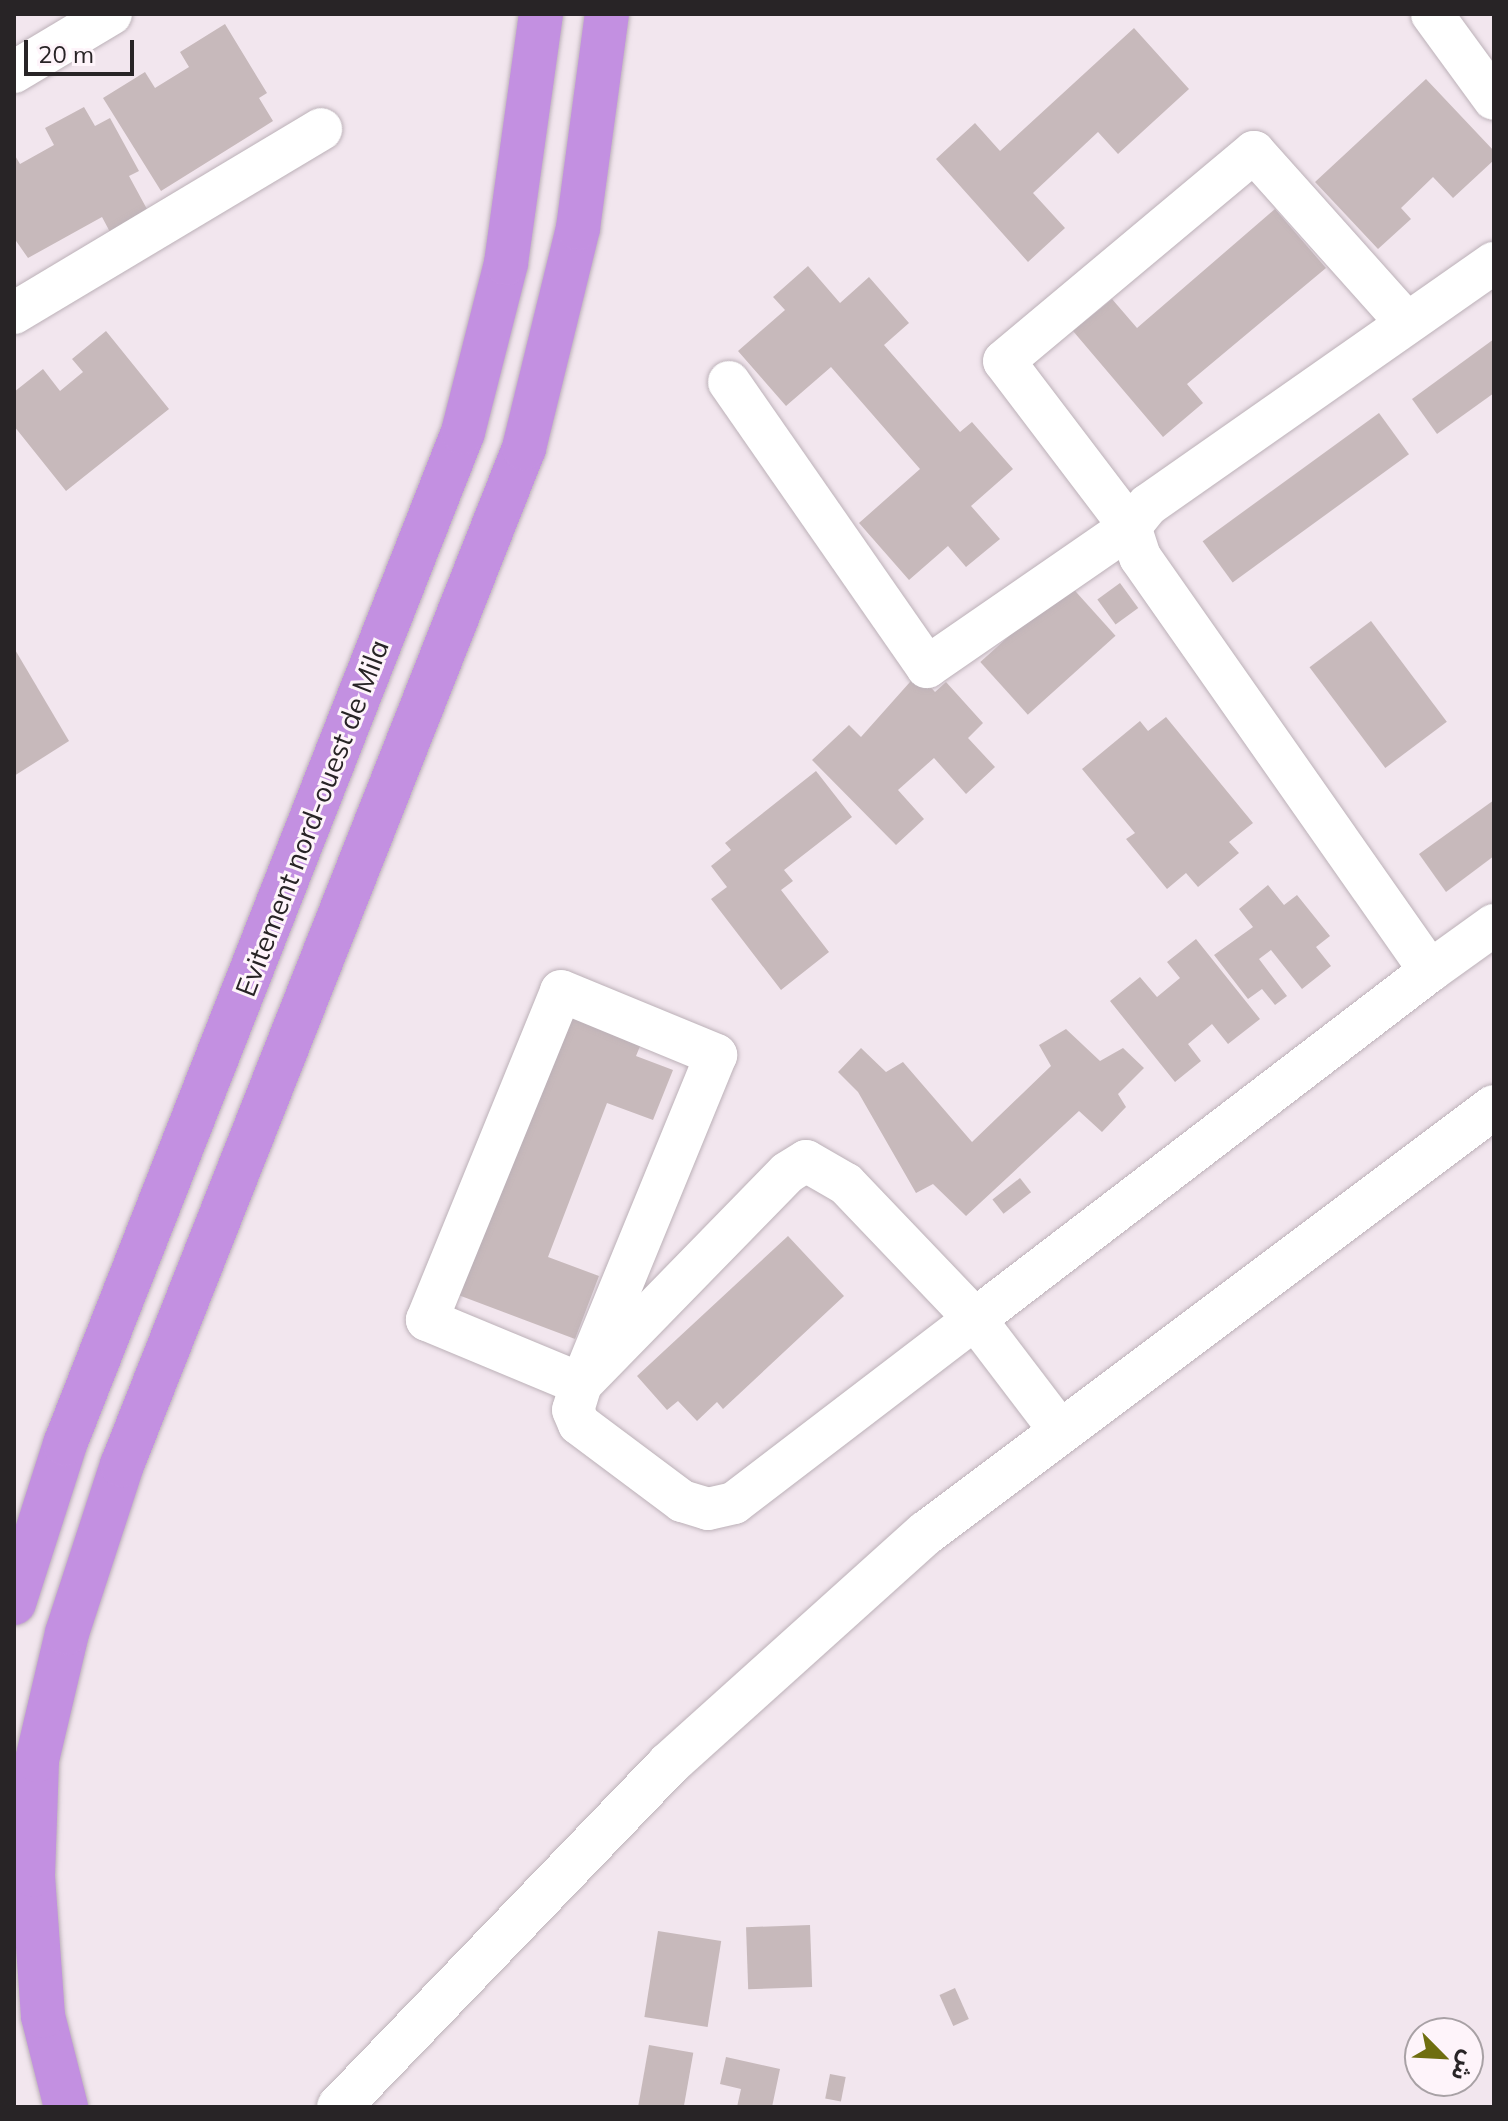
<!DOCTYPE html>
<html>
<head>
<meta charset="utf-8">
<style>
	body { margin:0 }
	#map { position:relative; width:1508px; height:2121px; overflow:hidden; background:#f2e6ee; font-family:Mulish,"Noto Sans Arabic",sans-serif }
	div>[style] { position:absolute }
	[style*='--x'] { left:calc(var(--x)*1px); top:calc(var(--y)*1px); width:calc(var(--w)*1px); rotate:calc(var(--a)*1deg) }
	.building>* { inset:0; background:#c7b9bb; transform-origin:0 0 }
	.roads { filter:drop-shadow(0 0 2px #bcb1b8) drop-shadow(0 0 2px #bcb1b8) }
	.street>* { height:42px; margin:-21px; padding:0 21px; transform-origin:21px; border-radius:21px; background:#fff }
	.secondary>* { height:44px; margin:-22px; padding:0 22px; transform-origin:22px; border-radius:22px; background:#fff }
	.highway>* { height:44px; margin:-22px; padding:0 22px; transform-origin:22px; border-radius:22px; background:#c390e1 }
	span { translate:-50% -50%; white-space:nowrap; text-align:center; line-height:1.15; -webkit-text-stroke:6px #fef4fa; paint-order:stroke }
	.street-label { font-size:28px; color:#282426 }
	.frame { position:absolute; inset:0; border:16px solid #282426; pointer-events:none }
	.north { position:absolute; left:1404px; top:2017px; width:80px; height:80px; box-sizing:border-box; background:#fef4fa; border:2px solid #a8a1a5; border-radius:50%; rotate:114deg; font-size:22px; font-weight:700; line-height:32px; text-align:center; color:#282426 }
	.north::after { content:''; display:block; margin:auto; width:28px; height:36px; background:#6f6e10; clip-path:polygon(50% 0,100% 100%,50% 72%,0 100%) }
	.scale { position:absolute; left:24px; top:40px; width:110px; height:36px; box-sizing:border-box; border:4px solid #282426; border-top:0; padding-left:10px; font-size:24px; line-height:28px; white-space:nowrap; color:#282426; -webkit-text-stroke:6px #fef4fa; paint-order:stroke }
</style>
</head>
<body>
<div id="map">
	<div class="building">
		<i style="clip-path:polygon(225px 24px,267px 93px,259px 98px,273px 121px,161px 191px,103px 98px,145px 72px,155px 88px,189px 67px,180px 52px)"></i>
		<i style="clip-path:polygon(1134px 28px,1189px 89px,1118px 154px,1098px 132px,1033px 193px,1065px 228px,1028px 262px,936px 159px,975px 123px,1000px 151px)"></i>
		<i style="clip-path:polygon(1426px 79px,1494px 151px,1494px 160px,1453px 198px,1433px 177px,1401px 208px,1411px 219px,1378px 249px,1315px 182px)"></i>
		<i style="clip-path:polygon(84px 107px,95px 126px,110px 118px,139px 171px,129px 176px,148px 211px,110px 232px,102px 217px,28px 258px,14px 238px,14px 154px,20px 164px,54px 145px,45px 128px)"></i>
		<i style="clip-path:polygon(1275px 209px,1326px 268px,1187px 384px,1203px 403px,1163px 437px,1073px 331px,1112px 299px,1137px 328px)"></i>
		<i style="clip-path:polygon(808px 266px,840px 303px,869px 277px,909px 323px,884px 345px,960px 432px,972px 422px,1013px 469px,971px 506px,1000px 539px,966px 567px,948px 546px,909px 580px,859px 523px,920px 469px,831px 367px,786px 406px,738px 351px,785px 310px,773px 297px)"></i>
		<i style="clip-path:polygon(106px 331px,169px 409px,66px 491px,14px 426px,14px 392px,43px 369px,60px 391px,83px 372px,72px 359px)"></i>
		<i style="clip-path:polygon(1494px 339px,1494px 393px,1437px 434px,1412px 399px)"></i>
		<i style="left:1379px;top:413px;width:51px;height:218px;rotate:54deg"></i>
		<i style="left:1068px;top:583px;width:71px;height:118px;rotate:48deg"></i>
		<i style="left:1120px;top:583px;width:31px;height:28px;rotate:54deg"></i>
		<i style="left:1371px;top:621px;width:126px;height:77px;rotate:53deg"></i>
		<i style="clip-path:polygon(14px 648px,69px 741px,14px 776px)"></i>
		<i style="clip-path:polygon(918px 673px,935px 692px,946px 682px,983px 723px,968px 738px,995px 767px,966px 794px,934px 758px,898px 790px,924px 819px,896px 845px,812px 760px,849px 725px,861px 737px)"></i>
		<i style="clip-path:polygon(1166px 717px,1253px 823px,1229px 842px,1239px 853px,1198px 887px,1186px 873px,1167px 889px,1126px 839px,1135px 833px,1082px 769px,1140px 721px,1148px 731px)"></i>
		<i style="clip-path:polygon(816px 771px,852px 817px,784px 870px,793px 881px,781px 890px,829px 952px,781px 990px,711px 899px,727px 887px,711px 866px,731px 850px,725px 843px)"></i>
		<i style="clip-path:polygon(1494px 800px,1494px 856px,1446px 892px,1419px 854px)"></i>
		<i style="clip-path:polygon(1268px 885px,1284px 905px,1297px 895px,1330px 936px,1316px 947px,1331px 966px,1302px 989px,1271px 950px,1259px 959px,1287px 996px,1275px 1005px,1262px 989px,1248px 999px,1214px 955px,1253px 927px,1239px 909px)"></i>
		<i style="clip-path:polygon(1196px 939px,1260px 1019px,1228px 1044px,1212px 1024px,1188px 1044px,1201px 1061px,1175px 1082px,1110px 1001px,1140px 977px,1157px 997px,1180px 978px,1167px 962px)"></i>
		<i style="clip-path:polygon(562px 1008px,643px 1039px,636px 1056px,673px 1070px,653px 1120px,607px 1103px,548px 1257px,599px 1276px,575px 1339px,453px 1293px)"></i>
		<i style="clip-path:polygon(1066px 1029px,1100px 1061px,1123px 1048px,1144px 1068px,1118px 1094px,1126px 1107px,1102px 1132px,1079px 1111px,966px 1216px,933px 1184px,916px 1193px,858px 1092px,838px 1072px,861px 1048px,886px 1072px,903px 1062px,972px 1142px,1051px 1066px,1039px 1045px)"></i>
		<i style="left:1020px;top:1178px;width:18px;height:35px;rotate:52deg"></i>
		<i style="clip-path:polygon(788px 1236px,844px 1296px,723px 1409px,717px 1402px,697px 1421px,678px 1401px,667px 1410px,637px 1376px)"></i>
		<i style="left:810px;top:1925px;width:62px;height:64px;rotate:88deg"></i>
		<i style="left:658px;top:1931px;width:64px;height:87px;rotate:9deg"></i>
		<i style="left:955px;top:1988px;width:34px;height:17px;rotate:66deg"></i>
		<i style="left:649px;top:2045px;width:45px;height:63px;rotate:10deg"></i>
		<i style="clip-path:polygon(726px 2057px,780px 2069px,772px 2107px,737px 2107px,741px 2089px,720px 2084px)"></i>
		<i style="left:830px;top:2074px;width:16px;height:25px;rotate:11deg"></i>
	</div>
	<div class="roads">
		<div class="street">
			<i style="--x:1432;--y:14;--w:105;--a:53.9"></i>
			<i style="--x:14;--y:72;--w:113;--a:-30.9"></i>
			<i style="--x:14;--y:313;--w:358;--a:-30.9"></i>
			<i style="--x:729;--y:382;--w:347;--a:55.2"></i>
			<i style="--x:927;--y:667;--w:247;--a:-34.6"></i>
			<i style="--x:1130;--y:527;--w:208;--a:-127.2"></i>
			<i style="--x:1004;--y:361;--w:326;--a:-39.9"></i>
			<i style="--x:1254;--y:152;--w:229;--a:48.2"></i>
			<i style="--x:1430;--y:971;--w:505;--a:-125.01"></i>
			<i style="--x:1140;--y:557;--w:32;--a:-108"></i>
			<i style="--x:1130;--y:527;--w:28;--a:-51"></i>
			<i style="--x:1148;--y:505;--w:422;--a:-35"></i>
			<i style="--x:561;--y:991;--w:168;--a:22.4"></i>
			<i style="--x:716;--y:1055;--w:356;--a:112.3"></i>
			<i style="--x:581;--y:1384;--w:167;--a:-157.4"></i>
			<i style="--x:427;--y:1320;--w:355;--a:-67.8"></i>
			<i style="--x:1061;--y:1432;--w:142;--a:-127.3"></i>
			<i style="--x:975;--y:1319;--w:187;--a:-133.7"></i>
			<i style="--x:846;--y:1184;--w:46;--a:-150.1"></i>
			<i style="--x:806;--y:1161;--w:22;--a:148"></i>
			<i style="--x:787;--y:1173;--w:295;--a:134.3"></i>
			<i style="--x:581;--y:1384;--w:27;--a:107"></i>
			<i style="--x:573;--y:1410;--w:15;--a:67"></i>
			<i style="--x:579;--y:1424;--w:129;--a:36.8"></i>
			<i style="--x:682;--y:1501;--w:27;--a:17"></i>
			<i style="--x:708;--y:1509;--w:27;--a:-13"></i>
			<i style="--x:734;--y:1503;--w:303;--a:-37.4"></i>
			<i style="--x:975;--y:1319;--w:573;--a:-37.41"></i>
			<i style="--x:1430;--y:971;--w:79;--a:-35.7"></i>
		</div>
		<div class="secondary">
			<i style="--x:339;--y:2107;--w:475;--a:-46.1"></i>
			<i style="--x:668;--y:1765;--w:347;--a:-42"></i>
			<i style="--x:926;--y:1533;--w:710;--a:-36.87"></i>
		</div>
		<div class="highway">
			<i style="--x:14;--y:1603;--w:167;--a:-72.2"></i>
			<i style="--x:65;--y:1444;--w:1087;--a:-68.53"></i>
			<i style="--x:463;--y:432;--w:174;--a:-75.7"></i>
			<i style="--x:506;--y:263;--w:251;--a:-82"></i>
			<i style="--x:66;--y:2107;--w:94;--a:-104.2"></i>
			<i style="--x:43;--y:2016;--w:141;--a:-94.1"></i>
			<i style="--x:33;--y:1875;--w:115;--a:-88"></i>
			<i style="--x:37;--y:1760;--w:130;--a:-76.7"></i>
			<i style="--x:67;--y:1633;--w:177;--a:-71.9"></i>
			<i style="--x:122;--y:1465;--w:1094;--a:-68.43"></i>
			<i style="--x:524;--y:448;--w:227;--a:-76.2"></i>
			<i style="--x:578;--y:228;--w:216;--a:-82.3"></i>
		</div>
	</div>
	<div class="street-label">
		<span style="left:312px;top:818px;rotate:-69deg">Evitement nord-ouest de Mila</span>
	</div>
	<div class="frame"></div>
	<div class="north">ش</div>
	<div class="scale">20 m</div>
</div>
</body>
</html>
